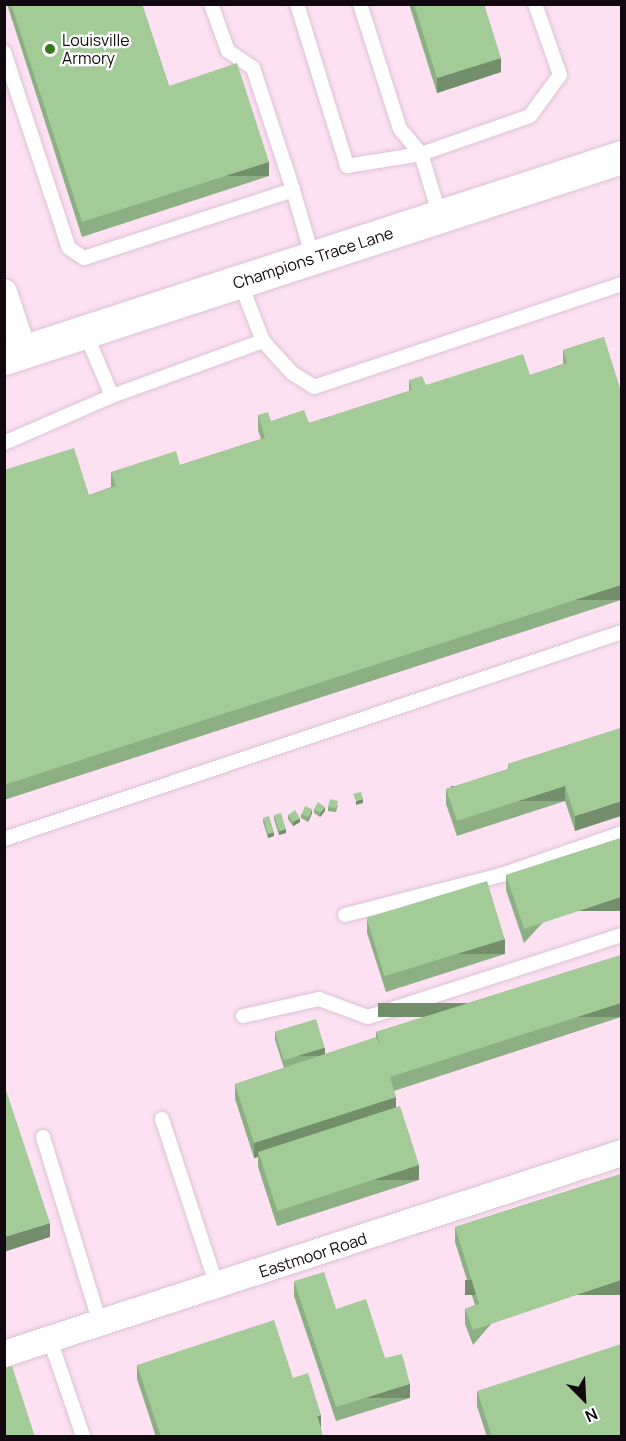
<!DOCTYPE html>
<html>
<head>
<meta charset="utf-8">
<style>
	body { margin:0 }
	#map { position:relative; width:626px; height:1441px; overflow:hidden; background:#fff4fb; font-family:Manrope,sans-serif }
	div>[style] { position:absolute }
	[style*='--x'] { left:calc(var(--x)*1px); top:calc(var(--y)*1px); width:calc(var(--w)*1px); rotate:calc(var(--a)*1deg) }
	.built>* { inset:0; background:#fde1f3; transform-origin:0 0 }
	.roads { filter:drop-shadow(0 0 2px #ddc3d4) drop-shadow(0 0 2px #ddc3d4) }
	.lane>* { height:14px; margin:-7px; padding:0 7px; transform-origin:7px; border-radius:7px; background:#fff }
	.street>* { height:26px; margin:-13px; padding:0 13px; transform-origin:13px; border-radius:13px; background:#fff }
	.secondary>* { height:33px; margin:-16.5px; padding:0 16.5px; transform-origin:16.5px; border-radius:16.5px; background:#fff }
	.wall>* { inset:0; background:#8caf83 }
	.shaded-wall>* { inset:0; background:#728e6a; transform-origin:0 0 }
	.building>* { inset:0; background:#a3cb98; transform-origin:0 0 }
	.dots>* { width:16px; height:16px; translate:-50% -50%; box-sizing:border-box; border:3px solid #fff; border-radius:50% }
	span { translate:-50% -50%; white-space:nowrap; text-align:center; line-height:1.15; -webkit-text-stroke:4.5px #fff; paint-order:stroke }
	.poi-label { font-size:16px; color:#11090f }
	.left { translate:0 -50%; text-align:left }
	.street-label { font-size:16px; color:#11090f }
	.frame { position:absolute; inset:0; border:6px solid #11090f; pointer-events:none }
	.north { position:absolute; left:554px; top:1369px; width:60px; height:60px; -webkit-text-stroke:4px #fff; paint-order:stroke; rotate:156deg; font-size:16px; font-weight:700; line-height:24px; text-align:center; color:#11090f }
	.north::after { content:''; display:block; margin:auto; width:21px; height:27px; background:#11090f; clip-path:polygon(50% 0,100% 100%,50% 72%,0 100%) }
</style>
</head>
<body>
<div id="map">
	<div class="built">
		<i style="left:5px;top:5px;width:616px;height:1431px"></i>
	</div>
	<div class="roads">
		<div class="lane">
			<i style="--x:211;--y:4;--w:50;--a:70.1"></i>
			<i style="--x:228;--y:51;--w:30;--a:34"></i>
			<i style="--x:253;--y:68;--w:128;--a:71.8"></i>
			<i style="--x:297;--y:4;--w:170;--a:72.8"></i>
			<i style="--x:347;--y:166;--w:75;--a:-9.2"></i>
			<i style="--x:360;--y:4;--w:131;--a:72.3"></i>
			<i style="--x:400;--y:129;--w:33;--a:50"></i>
			<i style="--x:4;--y:52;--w:206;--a:71.7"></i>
			<i style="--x:69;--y:248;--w:18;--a:34"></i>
			<i style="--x:84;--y:258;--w:220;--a:-18"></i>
			<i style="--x:293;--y:190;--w:71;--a:73.6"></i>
			<i style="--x:440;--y:216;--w:65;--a:-107"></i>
			<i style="--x:421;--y:154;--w:115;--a:-19.2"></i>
			<i style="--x:530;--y:116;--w:51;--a:-53.8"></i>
			<i style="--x:560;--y:75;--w:75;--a:-109.4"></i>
			<i style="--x:240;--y:282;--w:63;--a:68.7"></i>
			<i style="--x:263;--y:341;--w:43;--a:47.8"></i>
			<i style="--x:292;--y:373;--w:26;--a:32"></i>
			<i style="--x:314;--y:387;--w:325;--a:-18.5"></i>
			<i style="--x:85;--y:332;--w:69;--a:67.1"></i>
			<i style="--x:112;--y:396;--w:161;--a:-20"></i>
			<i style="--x:4;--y:443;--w:118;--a:-23.5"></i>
			<i style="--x:4;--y:839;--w:652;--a:-18.52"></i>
			<i style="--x:345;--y:915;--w:161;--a:-14.4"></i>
			<i style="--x:501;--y:875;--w:128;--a:-19.1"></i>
			<i style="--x:243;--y:1016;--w:78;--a:-12.6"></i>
			<i style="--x:319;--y:999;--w:52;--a:20.2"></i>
			<i style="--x:368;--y:1017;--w:267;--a:-17.9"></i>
			<i style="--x:162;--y:1119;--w:176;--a:71.8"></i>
			<i style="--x:43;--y:1137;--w:195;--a:73"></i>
			<i style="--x:50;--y:1340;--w:102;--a:71"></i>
		</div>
		<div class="street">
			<i style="--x:4;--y:292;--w:63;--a:71.6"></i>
			<i style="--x:4;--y:1354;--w:650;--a:-18.02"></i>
		</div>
		<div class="secondary">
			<i style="--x:4;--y:358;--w:650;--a:-18.02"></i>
		</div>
	</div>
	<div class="wall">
		<i style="clip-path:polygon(7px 4px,142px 4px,169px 86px,269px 176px,82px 237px)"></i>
		<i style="clip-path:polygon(409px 4px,484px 4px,501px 72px,437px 93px)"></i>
		<i style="clip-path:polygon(604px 337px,621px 600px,4px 800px,4px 470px,89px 495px,111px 487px,111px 472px,180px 465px,261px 439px,258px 430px,258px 415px,271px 421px,309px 423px,409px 391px,409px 380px,426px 385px,530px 375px,563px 364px,563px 350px)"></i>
		<i style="clip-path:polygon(621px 728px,575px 831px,565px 801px,457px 836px,446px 804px,446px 789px,508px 769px,508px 764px)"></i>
		<i style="clip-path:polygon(338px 805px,336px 812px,328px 811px,328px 807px)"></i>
		<i style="clip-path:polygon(314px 809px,325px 811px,320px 817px,314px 813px)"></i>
		<i style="clip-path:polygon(312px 813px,308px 822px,301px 818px,301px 814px)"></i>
		<i style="clip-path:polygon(274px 815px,286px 833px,279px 835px,274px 819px)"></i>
		<i style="clip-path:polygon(288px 815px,300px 822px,293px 826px,288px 819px)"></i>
		<i style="clip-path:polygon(263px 818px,274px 836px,268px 838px,263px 822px)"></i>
		<i style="clip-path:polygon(621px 838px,524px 943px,506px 890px,506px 875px)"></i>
		<i style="clip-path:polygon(367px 919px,505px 954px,386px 992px,367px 933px)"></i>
		<i style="clip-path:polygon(621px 955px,621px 1017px,394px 1091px,396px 1107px,419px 1180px,277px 1226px,258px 1167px,258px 1157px,254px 1158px,235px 1099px,235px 1084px,284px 1068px,275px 1040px,275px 1032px,325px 1054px,376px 1038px,376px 1032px)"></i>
		<i style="clip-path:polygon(621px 1174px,473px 1345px,465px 1324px,465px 1309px,475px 1305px,455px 1242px,455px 1227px)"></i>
		<i style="clip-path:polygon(294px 1281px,336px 1309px,385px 1358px,410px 1398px,336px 1421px,294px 1296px)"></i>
		<i style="clip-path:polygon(137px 1365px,293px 1378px,321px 1429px,323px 1437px,156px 1437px,137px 1379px)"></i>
		<i style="clip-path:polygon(477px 1391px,621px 1437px,487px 1437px,477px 1406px)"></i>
	</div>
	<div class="shaded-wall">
		<i style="clip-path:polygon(501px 58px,501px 72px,437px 93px,437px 78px)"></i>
		<i style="left:269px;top:162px;width:14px;height:196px;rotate:90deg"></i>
		<i style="left:621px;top:585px;width:15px;height:649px;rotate:90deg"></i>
		<i style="left:565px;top:786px;width:15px;height:114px;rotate:90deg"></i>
		<i style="clip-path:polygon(363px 799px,363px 803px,356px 805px,356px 801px)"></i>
		<i style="clip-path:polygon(621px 801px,621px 816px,575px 831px,575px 816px)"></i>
		<i style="clip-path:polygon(325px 807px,325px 811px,320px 817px,320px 813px)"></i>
		<i style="clip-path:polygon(312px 809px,312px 813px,308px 822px,308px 817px)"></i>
		<i style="clip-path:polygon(300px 818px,300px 822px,293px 826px,293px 822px)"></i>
		<i style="clip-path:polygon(286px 829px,286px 833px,279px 835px,279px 831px)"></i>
		<i style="clip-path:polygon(274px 832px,274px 836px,268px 838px,268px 834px)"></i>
		<i style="left:621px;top:897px;width:14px;height:102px;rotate:90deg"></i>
		<i style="left:505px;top:939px;width:15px;height:125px;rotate:90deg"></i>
		<i style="left:621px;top:1003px;width:14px;height:243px;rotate:90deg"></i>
		<i style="left:325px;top:1048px;width:8px;height:43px;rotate:90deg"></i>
		<i style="clip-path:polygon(396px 1097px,396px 1111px,258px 1152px,258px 1157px,254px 1158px,254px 1143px)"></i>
		<i style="left:419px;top:1165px;width:15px;height:149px;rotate:90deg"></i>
		<i style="clip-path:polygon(50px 1223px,50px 1237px,4px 1252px,4px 1237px)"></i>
		<i style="left:621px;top:1280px;width:15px;height:156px;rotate:90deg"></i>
		<i style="left:410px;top:1384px;width:14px;height:77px;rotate:90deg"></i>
		<i style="clip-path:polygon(321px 1415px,321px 1429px,317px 1416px)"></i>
	</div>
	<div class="building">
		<i style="clip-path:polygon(11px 4px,142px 4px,169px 86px,237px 63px,269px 162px,82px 222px)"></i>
		<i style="clip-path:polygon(414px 4px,484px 4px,501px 58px,437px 78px)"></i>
		<i style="clip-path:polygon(604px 337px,620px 388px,621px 387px,621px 585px,4px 785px,4px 470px,74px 448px,89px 495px,116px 486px,111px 472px,176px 451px,180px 465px,265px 438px,258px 415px,268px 412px,271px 421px,304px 410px,309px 423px,412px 390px,409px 380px,422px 376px,426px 385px,523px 354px,530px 375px,567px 363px,563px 350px)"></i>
		<i style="clip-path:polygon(621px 728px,621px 801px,575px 816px,565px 786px,457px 821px,446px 789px,509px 769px,508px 764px)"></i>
		<i style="clip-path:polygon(361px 792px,363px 799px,356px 801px,353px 794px)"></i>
		<i style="clip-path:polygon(330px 799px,338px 801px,336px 808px,328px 807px)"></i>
		<i style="clip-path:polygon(318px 802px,325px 807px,320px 813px,314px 809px)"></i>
		<i style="left:305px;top:806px;width:8px;height:9px;rotate:23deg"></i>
		<i style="clip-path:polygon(295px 810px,300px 818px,293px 822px,288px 815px)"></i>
		<i style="left:281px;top:813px;width:17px;height:7px;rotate:73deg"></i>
		<i style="left:269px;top:816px;width:17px;height:6px;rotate:73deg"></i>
		<i style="clip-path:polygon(621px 838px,621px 897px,524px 929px,506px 875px)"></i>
		<i style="left:487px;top:881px;width:61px;height:126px;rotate:73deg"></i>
		<i style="clip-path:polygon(621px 955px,621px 1003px,390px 1077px,396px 1097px,254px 1143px,235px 1084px,376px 1037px,381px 1046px,376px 1032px)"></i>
		<i style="left:316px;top:1019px;width:30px;height:43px;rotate:73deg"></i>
		<i style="clip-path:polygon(4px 1084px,50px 1223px,4px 1237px)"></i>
		<i style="left:400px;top:1106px;width:62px;height:149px;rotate:72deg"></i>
		<i style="clip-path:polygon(621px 1174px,621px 1280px,473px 1330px,465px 1309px,479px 1304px,455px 1227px)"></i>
		<i style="clip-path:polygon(324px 1272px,336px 1309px,366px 1299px,385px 1358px,402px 1354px,410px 1384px,336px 1407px,294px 1281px)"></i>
		<i style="clip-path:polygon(274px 1320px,293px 1378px,308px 1373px,321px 1415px,317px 1416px,323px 1437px,161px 1437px,137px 1365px)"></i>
		<i style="clip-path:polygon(621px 1344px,621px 1437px,492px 1437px,477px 1391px)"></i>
		<i style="clip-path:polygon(12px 1366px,35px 1437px,4px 1437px,4px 1368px)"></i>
	</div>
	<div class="dots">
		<i style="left:50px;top:49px;background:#337819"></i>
	</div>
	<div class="poi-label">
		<span class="left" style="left:62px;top:49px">Louisville<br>Armory</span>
	</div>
	<div class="street-label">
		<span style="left:313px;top:258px;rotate:-18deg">Champions Trace Lane</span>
		<span style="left:313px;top:1255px;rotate:-18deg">Eastmoor Road</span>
	</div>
	<div class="frame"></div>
	<div class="north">N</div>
</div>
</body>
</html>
